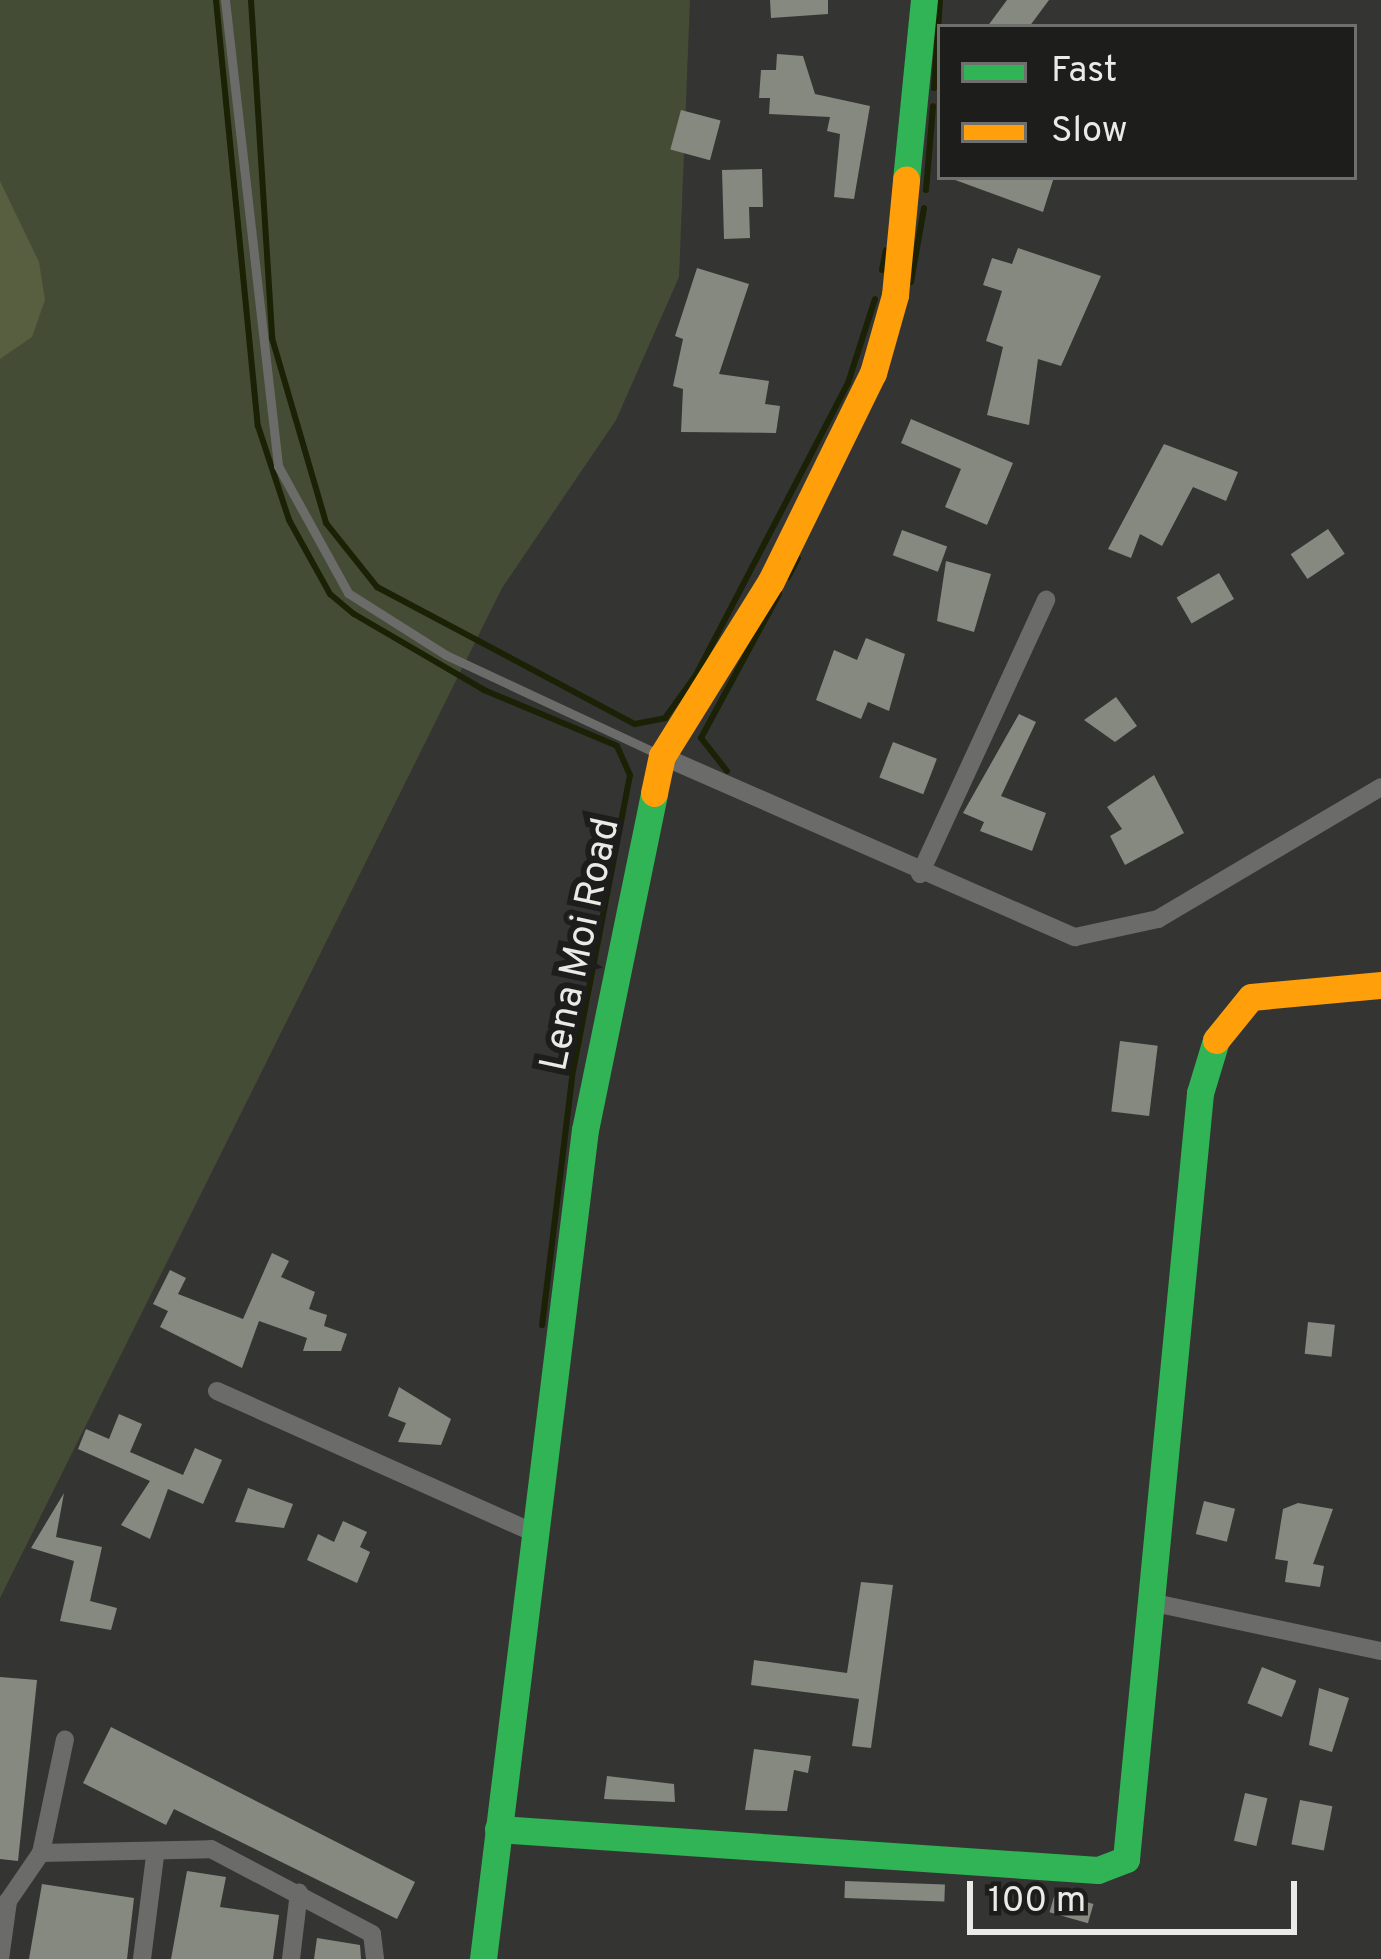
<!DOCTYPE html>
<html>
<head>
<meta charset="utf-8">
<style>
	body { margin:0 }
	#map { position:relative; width:1381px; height:1959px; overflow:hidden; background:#343532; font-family:Overpass,sans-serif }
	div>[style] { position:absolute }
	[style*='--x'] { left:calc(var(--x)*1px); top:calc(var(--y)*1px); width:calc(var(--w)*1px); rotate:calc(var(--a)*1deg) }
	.green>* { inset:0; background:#454c35 }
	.forest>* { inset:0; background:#575f40 }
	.stream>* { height:6px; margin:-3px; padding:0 3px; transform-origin:3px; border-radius:3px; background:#1a2104 }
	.building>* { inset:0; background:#868980; transform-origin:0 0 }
	.lane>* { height:9px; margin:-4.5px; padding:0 4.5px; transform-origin:4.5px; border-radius:4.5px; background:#6b6c6a }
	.street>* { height:18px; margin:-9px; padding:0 9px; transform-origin:9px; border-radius:9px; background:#6b6c6a }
	.fast>* { height:27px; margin:-13.5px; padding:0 13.5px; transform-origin:13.5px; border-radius:13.5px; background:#30b455 }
	.slow>* { height:27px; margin:-13.5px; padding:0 13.5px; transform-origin:13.5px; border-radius:13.5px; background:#ff9f0a }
	span { translate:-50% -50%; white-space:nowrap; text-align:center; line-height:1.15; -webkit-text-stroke:12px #1d1d1b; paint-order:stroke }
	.street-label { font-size:39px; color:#eaebe7 }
	.legend { position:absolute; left:937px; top:24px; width:420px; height:156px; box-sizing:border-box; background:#1d1d1b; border:3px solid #6f6f6d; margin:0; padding:15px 21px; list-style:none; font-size:36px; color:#eaebe7 }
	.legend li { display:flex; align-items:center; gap:24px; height:60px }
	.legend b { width:60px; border:3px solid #6f6f6d }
	.scale { position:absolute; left:967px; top:1881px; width:330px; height:54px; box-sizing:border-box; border:6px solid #eaebe7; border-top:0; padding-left:15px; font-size:36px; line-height:42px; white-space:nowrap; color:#eaebe7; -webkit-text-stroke:9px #1d1d1b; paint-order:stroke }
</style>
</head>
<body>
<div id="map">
	<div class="green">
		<i style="clip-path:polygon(0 0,690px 0,679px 277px,616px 420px,502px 588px,0 1598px)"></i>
	</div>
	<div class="forest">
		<i style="clip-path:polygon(0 181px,39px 262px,45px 300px,32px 337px,0 359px)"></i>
	</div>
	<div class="stream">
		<i style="--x:216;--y:0;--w:428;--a:84.4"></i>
		<i style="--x:258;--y:426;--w:99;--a:71.7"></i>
		<i style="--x:289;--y:520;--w:85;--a:61"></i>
		<i style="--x:330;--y:594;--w:31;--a:40"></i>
		<i style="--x:354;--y:614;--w:151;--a:30.3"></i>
		<i style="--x:484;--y:690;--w:144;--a:22.8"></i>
		<i style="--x:617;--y:746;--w:32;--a:66"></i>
		<i style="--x:630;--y:775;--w:300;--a:100.9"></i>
		<i style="--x:573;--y:1070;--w:257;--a:96.9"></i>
		<i style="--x:251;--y:0;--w:339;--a:86.4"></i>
		<i style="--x:272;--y:338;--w:193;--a:73.7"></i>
		<i style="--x:326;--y:523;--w:82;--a:51.4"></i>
		<i style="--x:377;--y:587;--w:292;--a:28"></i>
		<i style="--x:635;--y:724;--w:31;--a:-11"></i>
		<i style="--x:665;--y:718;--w:53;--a:-54.2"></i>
		<i style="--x:696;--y:675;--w:329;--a:-62.5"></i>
		<i style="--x:848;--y:383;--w:88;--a:-72.2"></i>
		<i style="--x:934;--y:88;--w:88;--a:-86.1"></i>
		<i style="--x:926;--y:190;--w:84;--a:-85.2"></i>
		<i style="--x:882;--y:270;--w:20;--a:-79"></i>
		<i style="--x:911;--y:282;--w:75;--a:-80"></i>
		<i style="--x:788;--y:577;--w:21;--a:-62"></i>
		<i style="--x:727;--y:771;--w:42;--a:-128.2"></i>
		<i style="--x:701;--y:738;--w:164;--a:-61.6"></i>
	</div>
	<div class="building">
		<i style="clip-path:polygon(770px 0,828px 0,828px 14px,771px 18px)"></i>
		<i style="clip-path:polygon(1007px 0,1049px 0,1029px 27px,987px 27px)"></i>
		<i style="clip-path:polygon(777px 54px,803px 56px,815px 94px,870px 106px,854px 199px,834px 197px,840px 134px,827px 131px,830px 117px,769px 114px,770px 98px,759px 98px,761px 70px,776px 70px)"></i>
		<i style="left:681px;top:110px;width:41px;height:41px;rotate:15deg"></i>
		<i style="clip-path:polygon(762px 169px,763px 207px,749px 207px,750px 238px,724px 239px,722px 170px)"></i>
		<i style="clip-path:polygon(947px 177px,1054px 177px,1043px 212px)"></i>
		<i style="clip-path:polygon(1018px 248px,1101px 276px,1061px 366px,1038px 359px,1029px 425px,987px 415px,1003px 347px,986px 341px,1002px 291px,983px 285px,992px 258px,1012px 264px)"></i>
		<i style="clip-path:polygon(697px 268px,749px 284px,719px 374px,769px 381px,765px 404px,780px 406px,776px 433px,681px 432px,683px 389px,673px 386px,683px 339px,675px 336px)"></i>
		<i style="clip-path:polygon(911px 419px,1013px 463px,987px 525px,945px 507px,961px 469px,901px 443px)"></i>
		<i style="clip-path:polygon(1164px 444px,1238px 472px,1226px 501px,1193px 487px,1162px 546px,1140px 534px,1131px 558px,1108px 549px)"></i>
		<i style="left:1328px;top:529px;width:30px;height:45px;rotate:56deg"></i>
		<i style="left:902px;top:530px;width:48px;height:27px;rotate:20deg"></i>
		<i style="clip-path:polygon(946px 561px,991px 574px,974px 632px,937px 621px)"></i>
		<i style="left:1219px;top:573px;width:30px;height:49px;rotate:60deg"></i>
		<i style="clip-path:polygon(866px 638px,905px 654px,889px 711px,868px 702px,861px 719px,816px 700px,834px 650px,857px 660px)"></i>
		<i style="clip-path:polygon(1116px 697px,1137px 726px,1115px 742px,1084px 720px)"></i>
		<i style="clip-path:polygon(1019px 714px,1036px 722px,1001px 796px,1046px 813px,1032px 851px,980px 831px,984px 822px,963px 813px)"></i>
		<i style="left:893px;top:742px;width:47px;height:38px;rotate:21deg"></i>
		<i style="clip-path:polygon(1154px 775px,1184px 833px,1125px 865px,1110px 836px,1122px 829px,1107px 807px)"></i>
		<i style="left:1120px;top:1041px;width:38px;height:71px;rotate:7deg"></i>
		<i style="clip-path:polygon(272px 1253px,289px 1261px,281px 1277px,315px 1292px,309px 1309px,327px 1315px,324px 1326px,347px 1334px,341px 1351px,303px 1351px,307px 1338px,259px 1321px,242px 1368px,160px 1327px,168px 1311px,153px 1304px,170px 1270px,186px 1278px,178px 1294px,243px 1319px)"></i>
		<i style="left:1308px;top:1322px;width:27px;height:32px;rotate:6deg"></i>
		<i style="clip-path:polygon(399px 1387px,451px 1419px,441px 1445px,398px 1442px,406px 1423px,388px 1416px)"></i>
		<i style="clip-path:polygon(119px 1414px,142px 1424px,130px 1452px,183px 1475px,195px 1448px,222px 1460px,203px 1504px,168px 1489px,150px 1539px,121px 1525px,150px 1481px,78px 1449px,86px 1429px,109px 1439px)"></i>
		<i style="clip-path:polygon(248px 1488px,293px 1504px,284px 1528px,235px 1522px)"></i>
		<i style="clip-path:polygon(64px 1493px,56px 1537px,102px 1547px,90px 1601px,117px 1608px,111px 1630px,60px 1621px,74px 1561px,31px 1548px)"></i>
		<i style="left:1204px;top:1501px;width:32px;height:34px;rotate:14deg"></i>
		<i style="clip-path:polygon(1298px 1503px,1333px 1509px,1313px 1564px,1324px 1566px,1320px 1587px,1285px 1582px,1288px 1561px,1275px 1559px,1283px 1509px)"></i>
		<i style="clip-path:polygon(343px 1521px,367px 1532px,360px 1547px,370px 1552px,357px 1583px,307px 1560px,318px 1534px,334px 1542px)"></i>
		<i style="clip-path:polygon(861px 1582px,893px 1585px,871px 1748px,852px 1746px,859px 1699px,751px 1685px,754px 1660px,847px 1673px)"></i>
		<i style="left:1262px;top:1667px;width:37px;height:39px;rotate:22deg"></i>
		<i style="clip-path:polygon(0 1677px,37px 1680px,18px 1861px,0 1859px)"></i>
		<i style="clip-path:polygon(1319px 1688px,1349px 1698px,1332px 1752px,1309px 1745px)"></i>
		<i style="clip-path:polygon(111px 1727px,415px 1882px,397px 1919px,174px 1809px,166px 1825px,83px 1783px)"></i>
		<i style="clip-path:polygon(754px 1749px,811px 1756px,808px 1773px,794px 1770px,787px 1811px,745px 1810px)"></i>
		<i style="clip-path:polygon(607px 1776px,674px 1784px,675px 1802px,604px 1799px)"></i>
		<i style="left:1245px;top:1793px;width:23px;height:49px;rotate:13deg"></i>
		<i style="left:1300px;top:1800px;width:33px;height:45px;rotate:11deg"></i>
		<i style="clip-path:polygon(187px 1871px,226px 1877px,220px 1907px,279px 1915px,273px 1959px,171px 1959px)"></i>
		<i style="left:845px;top:1881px;width:100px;height:17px;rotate:2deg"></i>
		<i style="clip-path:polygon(42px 1884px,134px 1898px,127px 1959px,29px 1959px)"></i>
		<i style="left:1055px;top:1893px;width:40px;height:20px;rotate:16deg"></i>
		<i style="clip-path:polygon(317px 1938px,360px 1945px,361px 1959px,314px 1959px)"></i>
	</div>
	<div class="lane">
		<i style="--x:225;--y:0;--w:469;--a:83.5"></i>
		<i style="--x:278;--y:466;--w:145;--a:61.1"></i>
		<i style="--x:348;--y:593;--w:116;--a:32.3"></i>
		<i style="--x:446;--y:655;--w:236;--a:25"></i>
	</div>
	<div class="street">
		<i style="--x:662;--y:756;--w:451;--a:23.7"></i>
		<i style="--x:1075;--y:937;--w:85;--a:-12.2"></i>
		<i style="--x:1158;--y:919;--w:259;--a:-30.6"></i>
		<i style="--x:920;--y:874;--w:302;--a:-65.3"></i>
		<i style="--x:217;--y:1391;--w:345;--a:24.1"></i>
		<i style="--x:1150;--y:1602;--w:236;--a:12"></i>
		<i style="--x:41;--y:1853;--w:170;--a:-1.3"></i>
		<i style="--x:211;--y:1849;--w:182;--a:27.8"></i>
		<i style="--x:372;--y:1934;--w:25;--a:83"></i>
		<i style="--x:0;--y:1959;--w:59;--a:-82.1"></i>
		<i style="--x:8;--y:1901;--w:58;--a:-55.5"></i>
		<i style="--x:41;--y:1853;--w:116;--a:-78.1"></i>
		<i style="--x:142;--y:1959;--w:104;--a:-82.8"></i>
		<i style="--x:291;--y:1959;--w:67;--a:-83.2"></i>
	</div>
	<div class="fast">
		<i style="--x:906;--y:180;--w:181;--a:-84.3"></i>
		<i style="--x:498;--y:1829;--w:601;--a:3.91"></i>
		<i style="--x:1098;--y:1870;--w:30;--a:-21"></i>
		<i style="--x:1126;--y:1859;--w:770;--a:-84.48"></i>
		<i style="--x:1200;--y:1093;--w:55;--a:-73.2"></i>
		<i style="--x:483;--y:1959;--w:835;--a:-82.99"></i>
		<i style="--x:585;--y:1130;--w:344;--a:-78.4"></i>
	</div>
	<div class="slow">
		<i style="--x:654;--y:793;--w:38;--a:-78"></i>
		<i style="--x:662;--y:756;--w:206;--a:-58.1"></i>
		<i style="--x:771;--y:581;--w:232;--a:-63.9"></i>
		<i style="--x:873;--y:373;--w:81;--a:-74.2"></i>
		<i style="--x:895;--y:295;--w:116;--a:-84.5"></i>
		<i style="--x:1216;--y:1040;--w:55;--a:-50.9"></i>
		<i style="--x:1251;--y:997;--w:131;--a:-5.3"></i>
	</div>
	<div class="street-label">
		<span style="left:583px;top:945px;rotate:-78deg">Lena Moi Road</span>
	</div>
	<ul class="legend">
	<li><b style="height:15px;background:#30b455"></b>Fast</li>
	<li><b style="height:15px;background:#ff9f0a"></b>Slow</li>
	</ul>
	<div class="scale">100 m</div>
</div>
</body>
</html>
